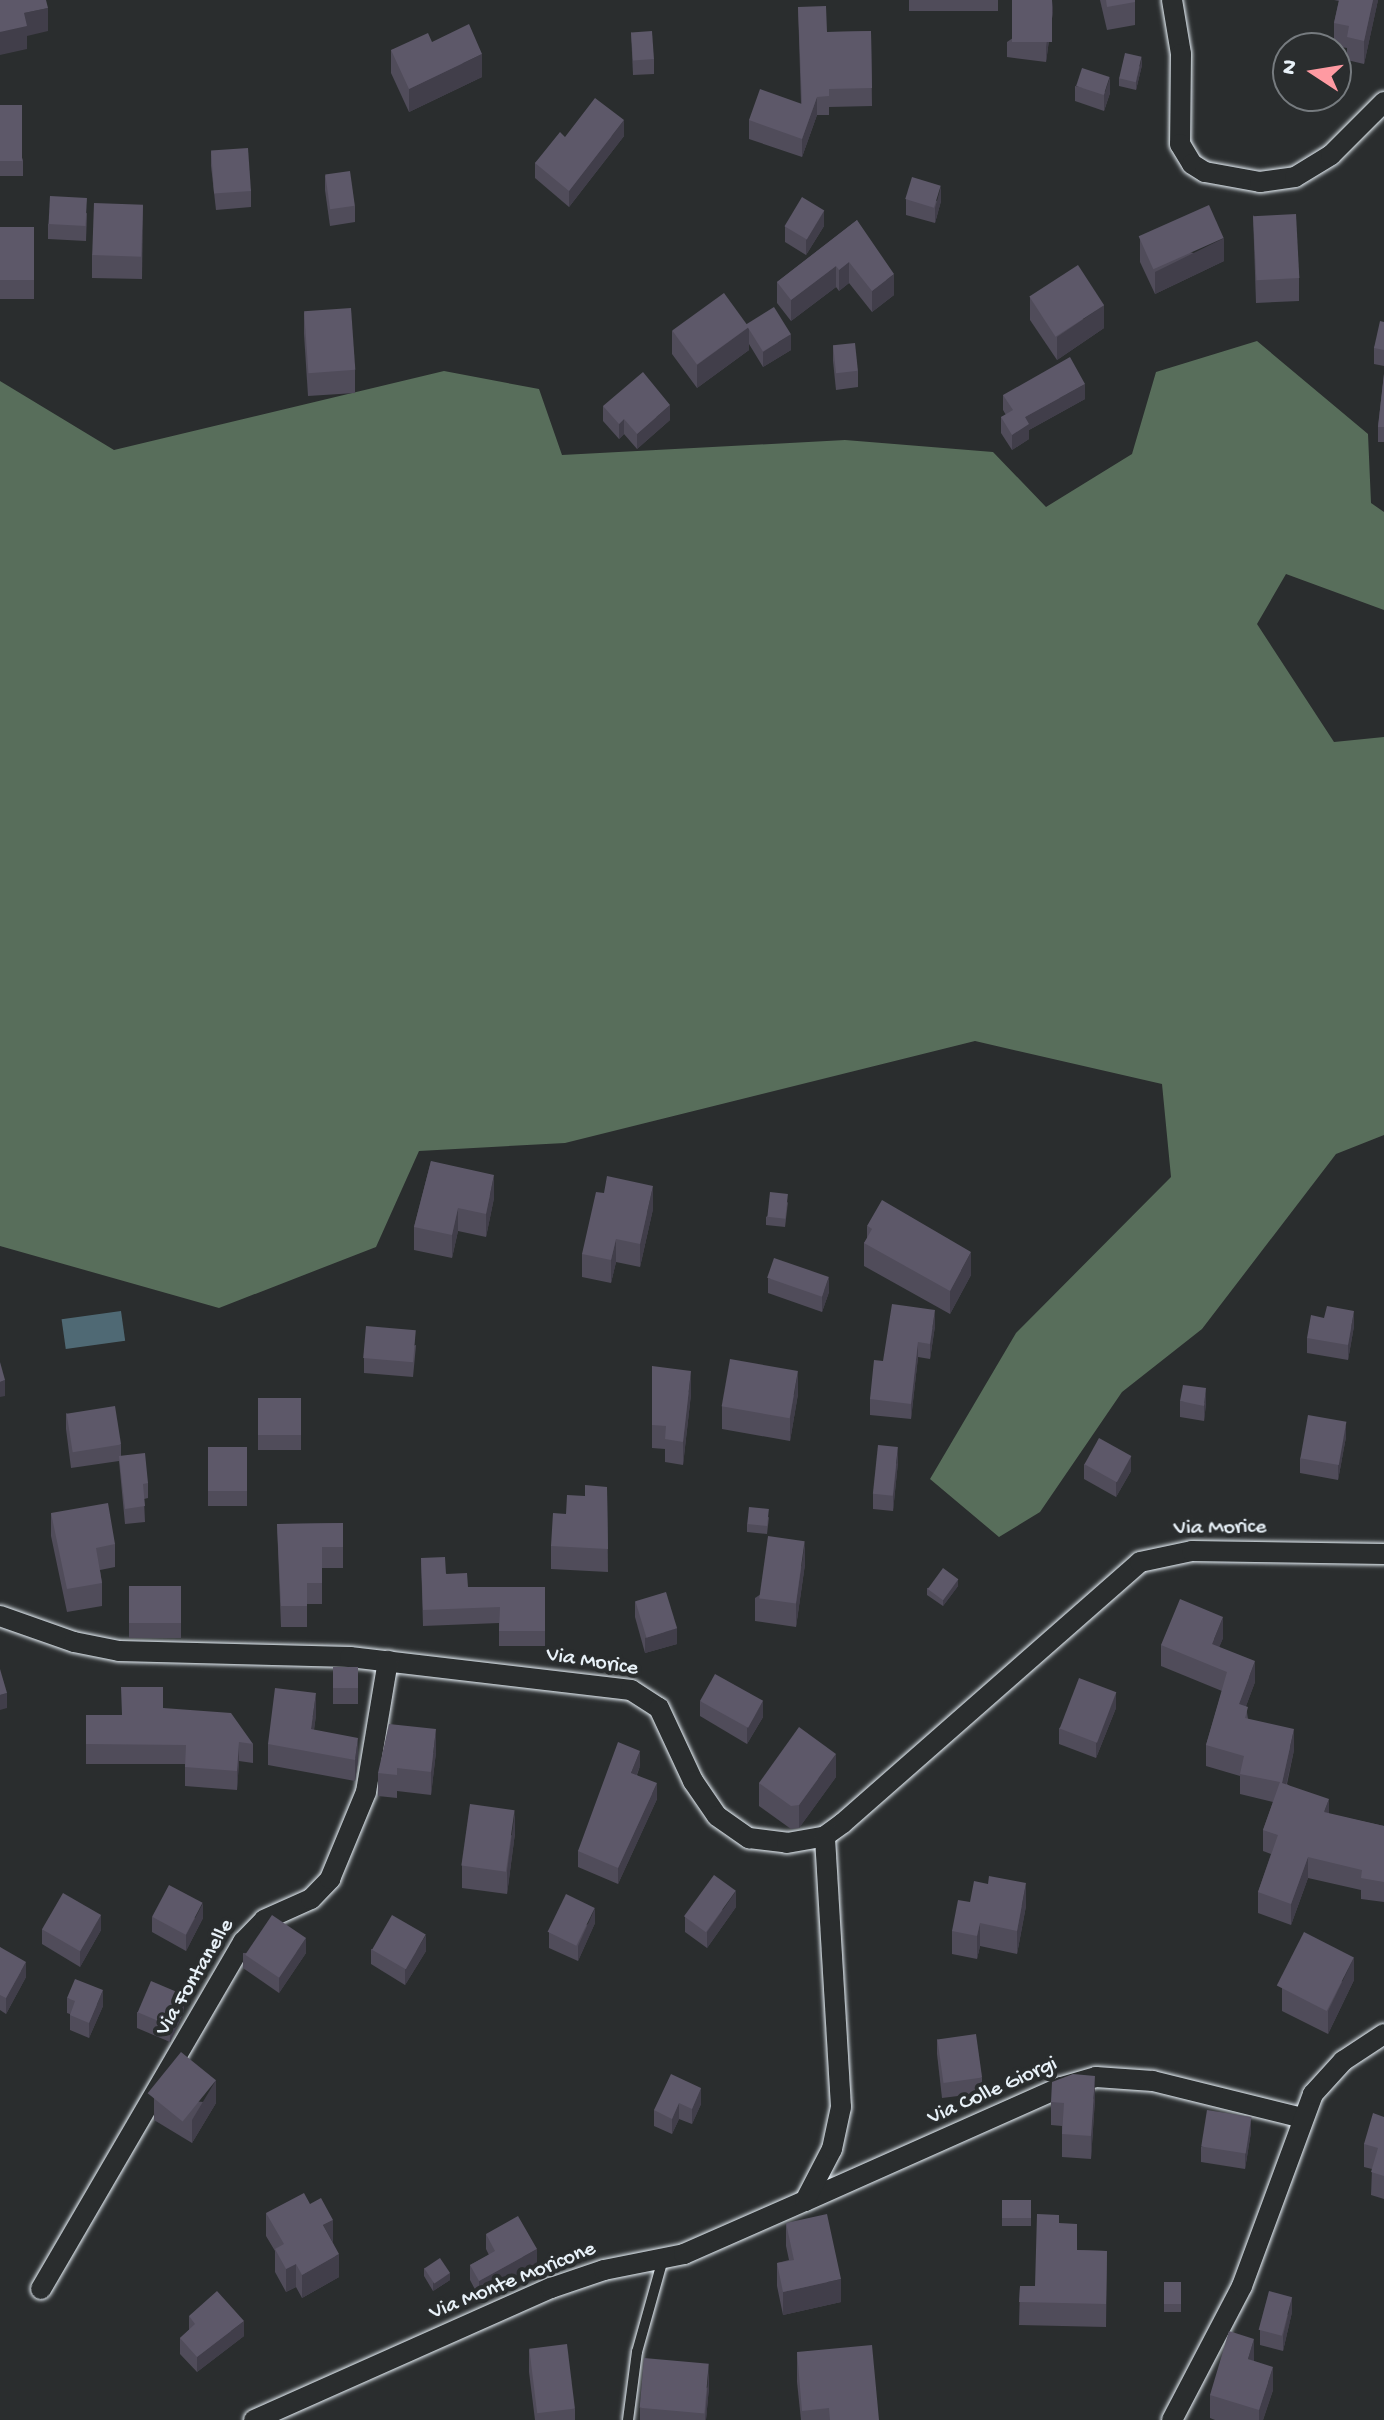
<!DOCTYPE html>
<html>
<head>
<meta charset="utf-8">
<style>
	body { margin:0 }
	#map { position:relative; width:1384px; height:2420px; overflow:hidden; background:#2a2d2e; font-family:"Gochi Hand",sans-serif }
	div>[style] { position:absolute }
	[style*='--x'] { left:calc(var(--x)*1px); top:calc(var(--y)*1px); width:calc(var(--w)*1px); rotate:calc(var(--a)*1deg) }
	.green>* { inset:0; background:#586e5b }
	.water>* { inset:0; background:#4f6974; transform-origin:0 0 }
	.roads { filter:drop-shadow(0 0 2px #e8f1f8) drop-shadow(0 0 2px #e8f1f8) }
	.service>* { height:10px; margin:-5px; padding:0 5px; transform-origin:5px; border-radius:5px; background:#2a2d2e }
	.minor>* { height:20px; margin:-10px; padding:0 10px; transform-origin:10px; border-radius:10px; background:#2a2d2e }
	.wall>* { inset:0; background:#504c5a; transform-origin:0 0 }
	.shaded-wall>* { inset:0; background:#413e4a }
	.building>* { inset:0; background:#5d5869; transform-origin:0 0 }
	span { translate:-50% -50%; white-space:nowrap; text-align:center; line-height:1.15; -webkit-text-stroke:8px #2a2d2e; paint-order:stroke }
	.street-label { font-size:22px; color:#e8f1f8 }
	.north { position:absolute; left:1272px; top:32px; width:80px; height:80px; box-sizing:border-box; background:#2a2d2e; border:2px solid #767b7f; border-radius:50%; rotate:282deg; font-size:22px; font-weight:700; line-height:32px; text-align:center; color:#e8f1f8 }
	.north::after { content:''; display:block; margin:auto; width:28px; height:36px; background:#ff9aa2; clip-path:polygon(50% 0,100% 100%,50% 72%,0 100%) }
</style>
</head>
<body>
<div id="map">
	<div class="green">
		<i style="clip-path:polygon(1257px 341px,1368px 434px,1371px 503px,1384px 512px,1384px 610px,1286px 574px,1257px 624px,1334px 742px,1384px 737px,1384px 1135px,1336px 1154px,1202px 1329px,1122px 1392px,1040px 1512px,999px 1537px,930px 1479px,1016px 1333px,1171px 1177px,1162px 1084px,975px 1041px,565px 1143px,419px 1151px,376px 1247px,219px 1308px,0 1246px,0 381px,114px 450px,444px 371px,539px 389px,562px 455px,845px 440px,993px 452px,1046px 507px,1132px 454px,1156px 372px)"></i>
	</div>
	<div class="water">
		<i style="left:121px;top:1311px;width:30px;height:60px;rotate:82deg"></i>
	</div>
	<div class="roads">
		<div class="service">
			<i style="--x:628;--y:2420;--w:69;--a:-82.5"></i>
			<i style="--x:637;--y:2352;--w:97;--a:-74.4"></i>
		</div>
		<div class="minor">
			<i style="--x:1172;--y:0;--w:55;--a:80.5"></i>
			<i style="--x:1181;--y:54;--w:90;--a:90.6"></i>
			<i style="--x:1180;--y:144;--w:23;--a:59"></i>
			<i style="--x:1192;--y:164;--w:15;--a:32"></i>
			<i style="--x:1205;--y:172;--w:56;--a:10.3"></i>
			<i style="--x:1260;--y:182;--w:35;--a:-8"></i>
			<i style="--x:1295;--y:177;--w:42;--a:-31.4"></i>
			<i style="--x:1331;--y:155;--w:75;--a:-45"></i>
			<i style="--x:0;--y:1616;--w:78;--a:19.4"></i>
			<i style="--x:74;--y:1642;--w:46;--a:11.3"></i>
			<i style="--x:119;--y:1651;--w:231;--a:1.5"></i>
			<i style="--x:350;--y:1657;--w:283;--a:6.7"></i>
			<i style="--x:631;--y:1690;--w:33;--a:33"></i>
			<i style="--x:659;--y:1708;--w:81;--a:65"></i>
			<i style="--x:693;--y:1781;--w:42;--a:55.6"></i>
			<i style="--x:717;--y:1816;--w:39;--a:35"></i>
			<i style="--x:749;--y:1838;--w:38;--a:7"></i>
			<i style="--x:787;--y:1843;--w:39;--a:-10"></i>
			<i style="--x:825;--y:1836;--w:22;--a:-36"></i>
			<i style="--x:843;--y:1823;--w:395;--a:-41.3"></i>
			<i style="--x:1140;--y:1562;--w:53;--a:-11.9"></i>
			<i style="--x:1192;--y:1551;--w:192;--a:0.9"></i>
			<i style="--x:805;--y:2201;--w:280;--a:-24"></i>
			<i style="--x:1061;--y:2087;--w:36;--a:-16"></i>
			<i style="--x:1096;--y:2077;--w:57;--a:4"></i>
			<i style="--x:1153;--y:2081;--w:154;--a:13.9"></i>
			<i style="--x:41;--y:2289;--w:402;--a:-59.8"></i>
			<i style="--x:243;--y:1942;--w:30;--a:-46"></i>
			<i style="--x:264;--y:1920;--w:51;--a:-24.1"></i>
			<i style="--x:311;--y:1899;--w:28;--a:-46"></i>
			<i style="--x:330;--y:1879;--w:94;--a:-67.5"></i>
			<i style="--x:366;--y:1792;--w:133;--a:-80.5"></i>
			<i style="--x:254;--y:2420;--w:325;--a:-24"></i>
			<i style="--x:551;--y:2288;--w:56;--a:-18.8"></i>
			<i style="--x:604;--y:2270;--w:82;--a:-11.3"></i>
			<i style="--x:684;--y:2254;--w:132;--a:-23.7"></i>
			<i style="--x:805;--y:2201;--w:59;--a:-62.6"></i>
			<i style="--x:832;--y:2149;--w:43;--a:-77.9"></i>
			<i style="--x:841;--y:2107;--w:271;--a:-93.4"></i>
			<i style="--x:1172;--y:2420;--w:151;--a:-62.4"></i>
			<i style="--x:1242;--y:2286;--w:205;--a:-69.7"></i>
			<i style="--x:1313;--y:2094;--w:45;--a:-47.7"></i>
			<i style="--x:1343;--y:2061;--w:49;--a:-33.4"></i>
		</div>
	</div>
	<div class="wall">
		<i style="left:909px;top:0;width:89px;height:11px"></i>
		<i style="clip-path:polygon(1100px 0,1135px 0,1135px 25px,1107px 30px)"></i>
		<i style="clip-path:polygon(1334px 0,1378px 0,1364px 64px,1347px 60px,1347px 48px,1334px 46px,1334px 23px,1339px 1px)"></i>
		<i style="clip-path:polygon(798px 7px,827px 32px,871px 31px,872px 106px,829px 107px,829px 115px,817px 115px,802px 157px,749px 139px,749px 120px,801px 104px)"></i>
		<i style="clip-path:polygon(1053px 11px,1046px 62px,1007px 57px,1007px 42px)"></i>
		<i style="clip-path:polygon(631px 32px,654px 59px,654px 74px,633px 75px)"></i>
		<i style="clip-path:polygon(432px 42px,482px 77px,409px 112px,391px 73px,391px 50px)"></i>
		<i style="clip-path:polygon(1142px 65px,1136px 90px,1119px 86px,1119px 78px)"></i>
		<i style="clip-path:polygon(1075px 86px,1110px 93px,1104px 111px,1075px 101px)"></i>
		<i style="clip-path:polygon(0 105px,23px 160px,23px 176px,0 176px)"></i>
		<i style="clip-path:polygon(624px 136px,569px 207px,535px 178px,535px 163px,565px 137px)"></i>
		<i style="clip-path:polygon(211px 151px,251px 191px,251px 207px,216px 210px,211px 166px)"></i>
		<i style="clip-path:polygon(325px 175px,355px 206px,355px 222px,330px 226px,325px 190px)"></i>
		<i style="clip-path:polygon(906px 199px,941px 201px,935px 223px,906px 215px)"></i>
		<i style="clip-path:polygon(143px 205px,142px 279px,92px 278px,92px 255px)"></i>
		<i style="clip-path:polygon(87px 213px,86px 241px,48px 239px,48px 224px)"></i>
		<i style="clip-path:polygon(1253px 215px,1299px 278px,1299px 301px,1256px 303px)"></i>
		<i style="clip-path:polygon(857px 220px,894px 295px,872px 312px,849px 283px,839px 291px,836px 287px,791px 321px,777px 303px,777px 282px)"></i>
		<i style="clip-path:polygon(785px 226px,824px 226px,806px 255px,785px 242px)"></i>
		<i style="left:0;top:227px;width:34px;height:72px"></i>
		<i style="clip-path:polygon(1140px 239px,1224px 261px,1155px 294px,1140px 262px)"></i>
		<i style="clip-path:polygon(1030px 297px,1104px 328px,1057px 360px,1030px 320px)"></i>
		<i style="clip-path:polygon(304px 312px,355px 370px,355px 393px,308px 396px,304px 334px)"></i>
		<i style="clip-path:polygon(1384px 322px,1384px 366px,1374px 364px,1374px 348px)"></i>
		<i style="clip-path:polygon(746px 324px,791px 350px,763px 367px,749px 344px,749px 350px,697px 388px,672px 354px,672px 331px)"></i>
		<i style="clip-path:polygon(833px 345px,858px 371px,858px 387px,836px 390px,833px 361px)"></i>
		<i style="clip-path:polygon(1384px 374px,1384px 442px,1378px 442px,1378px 427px)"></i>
		<i style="clip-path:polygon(1003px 395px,1085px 399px,1029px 430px,1029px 439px,1012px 450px,1001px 433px,1001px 417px,1006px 415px,1003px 410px)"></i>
		<i style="clip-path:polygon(603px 406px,670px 420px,637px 449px,624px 434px,619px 439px,603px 421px)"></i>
		<i style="clip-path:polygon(431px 1161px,494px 1198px,486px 1237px,458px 1231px,452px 1258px,414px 1250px,414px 1227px)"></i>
		<i style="clip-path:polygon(788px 1202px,785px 1227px,766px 1225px,766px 1217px)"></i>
		<i style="clip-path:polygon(653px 1209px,640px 1267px,616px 1262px,611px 1283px,582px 1277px,582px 1254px)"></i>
		<i style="clip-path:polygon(867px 1226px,971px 1275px,950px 1314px,864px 1266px,864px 1243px,867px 1239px)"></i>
		<i style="clip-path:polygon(768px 1278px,829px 1292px,822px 1312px,768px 1293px)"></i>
		<i style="clip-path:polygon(935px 1326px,930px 1359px,918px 1357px,911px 1419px,870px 1415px,870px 1399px,883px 1361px)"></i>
		<i style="clip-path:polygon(1354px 1326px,1348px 1360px,1307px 1353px,1307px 1338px)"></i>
		<i style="clip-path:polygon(416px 1345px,413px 1377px,364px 1373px,364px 1358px)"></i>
		<i style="clip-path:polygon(652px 1366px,691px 1394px,683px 1465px,665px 1462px,665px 1449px,652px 1448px)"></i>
		<i style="clip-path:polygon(798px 1394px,790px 1441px,722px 1429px,722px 1406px)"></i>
		<i style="left:258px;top:1398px;width:43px;height:52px"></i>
		<i style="clip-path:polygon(1180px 1401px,1206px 1403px,1204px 1421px,1180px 1417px)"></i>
		<i style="clip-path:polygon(66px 1413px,121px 1445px,121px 1456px,148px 1483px,148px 1498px,144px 1499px,145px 1522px,125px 1524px,119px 1461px,71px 1468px,66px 1429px)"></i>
		<i style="clip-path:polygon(1346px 1437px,1338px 1480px,1300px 1473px,1300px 1458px)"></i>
		<i style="left:208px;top:1447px;width:39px;height:59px"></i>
		<i style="clip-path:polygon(898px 1462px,893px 1511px,873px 1509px,873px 1494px)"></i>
		<i style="clip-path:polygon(1084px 1464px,1131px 1471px,1116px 1497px,1084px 1479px)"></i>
		<i style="clip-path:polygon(607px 1487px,608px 1572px,551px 1569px,551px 1546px,566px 1514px,585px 1496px)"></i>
		<i style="clip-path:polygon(51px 1513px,115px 1544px,115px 1567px,100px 1570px,102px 1583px,102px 1606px,67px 1612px,51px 1536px)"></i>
		<i style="clip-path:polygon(769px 1517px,767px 1534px,747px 1532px,747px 1524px)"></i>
		<i style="clip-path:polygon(343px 1523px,343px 1568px,322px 1568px,322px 1604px,307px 1604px,307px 1627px,281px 1627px,277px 1524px)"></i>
		<i style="clip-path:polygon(421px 1558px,468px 1587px,545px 1587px,545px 1646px,499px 1646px,499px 1623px,423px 1626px)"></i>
		<i style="clip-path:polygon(805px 1564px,796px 1627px,755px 1621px,755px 1598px)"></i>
		<i style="left:129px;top:1586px;width:52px;height:52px"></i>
		<i style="clip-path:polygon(958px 1586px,943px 1606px,927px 1595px,927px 1588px)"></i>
		<i style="clip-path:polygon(635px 1601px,677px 1644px,645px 1653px,635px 1617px)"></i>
		<i style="clip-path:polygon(1223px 1638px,1219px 1647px,1255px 1682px,1246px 1706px,1248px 1719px,1294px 1750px,1287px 1784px,1329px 1814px,1384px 1826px,1384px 1902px,1361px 1899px,1361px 1890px,1308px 1878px,1291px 1925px,1258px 1913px,1258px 1892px,1271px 1854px,1263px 1851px,1263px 1830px,1273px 1802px,1240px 1794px,1240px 1776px,1206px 1766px,1206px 1745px,1222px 1691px,1161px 1666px,1161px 1645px)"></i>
		<i style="left:333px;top:1667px;width:25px;height:37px"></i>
		<i style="clip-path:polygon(700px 1701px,763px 1717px,747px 1744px,700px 1716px)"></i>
		<i style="clip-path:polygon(163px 1708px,253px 1744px,253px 1763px,239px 1761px,237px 1790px,185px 1786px,185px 1764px,86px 1764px,86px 1715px,121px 1715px)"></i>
		<i style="clip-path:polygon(1116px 1708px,1096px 1758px,1059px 1744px,1059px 1728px)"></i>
		<i style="clip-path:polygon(316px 1715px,314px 1730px,358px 1760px,355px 1781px,268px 1765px,268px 1744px)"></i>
		<i style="clip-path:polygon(436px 1752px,431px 1795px,397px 1791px,397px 1798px,378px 1796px,378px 1773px)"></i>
		<i style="clip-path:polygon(640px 1766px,637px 1775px,657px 1799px,618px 1884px,578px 1867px,578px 1851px)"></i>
		<i style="clip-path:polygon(836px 1777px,799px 1828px,791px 1829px,759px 1806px,759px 1783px)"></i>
		<i style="clip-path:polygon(515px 1833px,507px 1894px,462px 1888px,462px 1865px)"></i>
		<i style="clip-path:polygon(970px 1902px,1026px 1906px,1017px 1954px,980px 1946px,977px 1959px,952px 1954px,952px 1931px)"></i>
		<i style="clip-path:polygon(736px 1907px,707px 1948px,685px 1932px,685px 1917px)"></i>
		<i style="clip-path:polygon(152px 1917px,203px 1918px,186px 1951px,152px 1932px)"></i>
		<i style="clip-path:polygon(595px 1923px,578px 1961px,549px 1948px,549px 1932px)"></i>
		<i style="clip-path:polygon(42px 1929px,101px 1930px,80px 1967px,42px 1944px)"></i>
		<i style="clip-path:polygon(0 1947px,26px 1977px,6px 2014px,0 2010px)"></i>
		<i style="clip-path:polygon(371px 1949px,426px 1951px,405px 1985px,371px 1964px)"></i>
		<i style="clip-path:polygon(243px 1953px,306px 1953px,279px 1993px,243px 1968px)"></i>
		<i style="clip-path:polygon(1354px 1980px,1328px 2034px,1282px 2011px,1282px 1988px)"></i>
		<i style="clip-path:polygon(67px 1998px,103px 2006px,89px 2038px,70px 2030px,70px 2014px,67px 2013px)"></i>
		<i style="clip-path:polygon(184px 2011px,170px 2042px,137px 2028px,137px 2012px)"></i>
		<i style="clip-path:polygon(937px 2039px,982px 2078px,982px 2093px,942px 2098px,937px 2054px)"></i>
		<i style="clip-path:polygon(701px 2088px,701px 2104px,692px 2124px,679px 2119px,672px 2134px,654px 2126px,654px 2110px)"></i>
		<i style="clip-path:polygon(154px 2098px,216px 2103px,192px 2143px,154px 2120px)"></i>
		<i style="clip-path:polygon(1095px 2099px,1091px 2159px,1062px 2157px,1062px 2126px,1051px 2125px,1051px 2102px)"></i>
		<i style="clip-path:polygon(1384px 2117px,1384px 2199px,1371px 2195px,1372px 2169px,1364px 2167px,1364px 2144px)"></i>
		<i style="clip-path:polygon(1251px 2132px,1245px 2169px,1201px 2162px,1201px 2147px)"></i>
		<i style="left:1002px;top:2200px;width:29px;height:26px"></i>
		<i style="clip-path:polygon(266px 2213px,333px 2243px,339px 2277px,302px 2298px,296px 2287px,286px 2292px,275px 2272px,275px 2251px,266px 2236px)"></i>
		<i style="clip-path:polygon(786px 2223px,841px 2302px,783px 2315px,777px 2286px,777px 2263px,789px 2260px,786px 2246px)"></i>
		<i style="clip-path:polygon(1059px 2223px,1077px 2250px,1107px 2251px,1106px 2327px,1019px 2325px,1020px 2286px,1035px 2286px)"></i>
		<i style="clip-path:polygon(486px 2234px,537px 2265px,479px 2297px,470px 2280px,470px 2265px,489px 2255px,486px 2249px)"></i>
		<i style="clip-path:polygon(424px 2268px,450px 2280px,433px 2291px,424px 2276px)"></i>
		<i style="left:1164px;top:2282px;width:17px;height:30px"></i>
		<i style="clip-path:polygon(1292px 2312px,1283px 2351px,1260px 2345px,1260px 2330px)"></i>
		<i style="clip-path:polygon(189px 2316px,244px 2336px,197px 2372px,180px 2354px,180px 2338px,189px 2330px)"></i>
		<i style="clip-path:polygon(529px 2349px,575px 2409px,575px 2420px,535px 2420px,529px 2372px)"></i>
		<i style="clip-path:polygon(797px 2352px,879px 2420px,801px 2420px,797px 2382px)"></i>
		<i style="clip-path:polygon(1254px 2361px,1273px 2390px,1263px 2420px,1215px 2420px,1210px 2418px,1210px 2395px)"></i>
		<i style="clip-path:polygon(709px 2387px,706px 2420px,640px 2420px,640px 2408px)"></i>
	</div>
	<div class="shaded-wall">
		<i style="clip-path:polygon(1053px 0,1053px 11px,1046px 62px,1046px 47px)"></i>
		<i style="clip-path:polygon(1373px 0,1378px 0,1364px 64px,1364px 41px)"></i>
		<i style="clip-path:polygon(48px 8px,48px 31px,27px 36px,27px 49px,0 55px,0 32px,24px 13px)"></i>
		<i style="clip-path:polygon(482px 54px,482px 77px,409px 112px,409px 89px)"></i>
		<i style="clip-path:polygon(1142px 57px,1142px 65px,1136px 90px,1136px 82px)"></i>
		<i style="clip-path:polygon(1110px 77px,1110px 93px,1104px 111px,1104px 95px)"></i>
		<i style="clip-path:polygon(817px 97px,817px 115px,802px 157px,802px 139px)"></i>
		<i style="clip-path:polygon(624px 120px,624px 136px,569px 207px,569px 191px)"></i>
		<i style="clip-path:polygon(941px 186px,941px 201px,935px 223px,935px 208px)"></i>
		<i style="clip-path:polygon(824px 210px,824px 226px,806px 255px,806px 240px)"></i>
		<i style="clip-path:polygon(1224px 238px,1224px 261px,1155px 294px,1155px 272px)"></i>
		<i style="clip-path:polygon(849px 262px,849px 283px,839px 291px,839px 270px)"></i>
		<i style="clip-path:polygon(836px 266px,836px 287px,791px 321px,791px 300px)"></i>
		<i style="clip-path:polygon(894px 274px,894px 295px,872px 312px,872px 291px)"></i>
		<i style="clip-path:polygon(1104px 305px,1104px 328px,1057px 360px,1057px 337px)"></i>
		<i style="clip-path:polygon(749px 327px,749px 350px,697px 388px,697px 365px)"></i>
		<i style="clip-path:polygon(791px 334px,791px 350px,763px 367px,763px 352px)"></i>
		<i style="clip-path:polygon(1085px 384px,1085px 399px,1029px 430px,1029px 439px,1012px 450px,1012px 435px,1025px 417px)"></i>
		<i style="clip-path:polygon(670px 405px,670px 420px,637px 449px,637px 434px)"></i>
		<i style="clip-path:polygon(624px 419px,624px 434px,619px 439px,619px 424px)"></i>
		<i style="clip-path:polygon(494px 1175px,494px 1198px,486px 1237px,486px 1214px)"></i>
		<i style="clip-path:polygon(653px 1186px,653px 1209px,640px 1267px,640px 1244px)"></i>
		<i style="clip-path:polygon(458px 1208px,458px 1231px,452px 1258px,452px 1235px)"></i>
		<i style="clip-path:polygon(616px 1239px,616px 1262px,611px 1283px,611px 1260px)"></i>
		<i style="clip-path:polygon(971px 1252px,971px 1275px,950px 1314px,950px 1291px)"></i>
		<i style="clip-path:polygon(829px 1277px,829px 1292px,822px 1312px,822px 1296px)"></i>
		<i style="clip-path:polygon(935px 1310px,935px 1326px,930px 1359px,930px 1344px)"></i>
		<i style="clip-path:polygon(1354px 1311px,1354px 1326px,1348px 1360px,1348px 1345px)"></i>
		<i style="clip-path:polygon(918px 1342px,918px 1357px,911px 1419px,911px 1404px)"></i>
		<i style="clip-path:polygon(691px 1371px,691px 1394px,683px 1465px,683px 1442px)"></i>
		<i style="clip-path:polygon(798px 1371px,798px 1394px,790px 1441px,790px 1418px)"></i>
		<i style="clip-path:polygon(5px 1380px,5px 1396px,0 1397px,0 1382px)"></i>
		<i style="clip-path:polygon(1206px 1388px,1206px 1403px,1204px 1421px,1204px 1406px)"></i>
		<i style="clip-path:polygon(1346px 1422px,1346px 1437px,1338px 1480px,1338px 1465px)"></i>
		<i style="clip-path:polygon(898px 1447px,898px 1462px,893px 1511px,893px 1496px)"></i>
		<i style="clip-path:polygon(1131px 1456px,1131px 1471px,1116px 1497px,1116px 1482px)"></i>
		<i style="clip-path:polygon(805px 1541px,805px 1564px,796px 1627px,796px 1604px)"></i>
		<i style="clip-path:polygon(958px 1579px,958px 1586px,943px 1606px,943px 1599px)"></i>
		<i style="clip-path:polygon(1223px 1617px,1223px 1638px,1212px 1665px,1212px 1644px)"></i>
		<i style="clip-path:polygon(677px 1628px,677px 1644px,645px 1653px,645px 1638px)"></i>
		<i style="clip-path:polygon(1255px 1661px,1255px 1682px,1239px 1725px,1239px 1704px)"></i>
		<i style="clip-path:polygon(1116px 1692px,1116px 1708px,1096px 1758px,1096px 1743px)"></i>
		<i style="clip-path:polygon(7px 1693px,7px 1708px,0 1710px,0 1695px)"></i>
		<i style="clip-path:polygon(316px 1693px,316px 1715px,311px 1751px,311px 1729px)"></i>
		<i style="clip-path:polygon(763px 1701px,763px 1717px,747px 1744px,747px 1728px)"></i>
		<i style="clip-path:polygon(436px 1729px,436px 1752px,431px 1795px,431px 1772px)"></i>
		<i style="clip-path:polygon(1294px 1729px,1294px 1750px,1282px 1803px,1282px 1783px)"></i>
		<i style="clip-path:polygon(358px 1738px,358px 1760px,355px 1781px,355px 1760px)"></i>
		<i style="clip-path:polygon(239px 1742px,239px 1761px,237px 1790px,237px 1771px)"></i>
		<i style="clip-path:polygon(640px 1751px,640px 1766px,631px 1788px,631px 1773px)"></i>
		<i style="clip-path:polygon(836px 1754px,836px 1777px,799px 1828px,799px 1805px)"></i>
		<i style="clip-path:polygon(657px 1783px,657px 1799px,618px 1884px,618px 1868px)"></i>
		<i style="clip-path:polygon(1329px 1799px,1329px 1820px,1324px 1812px)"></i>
		<i style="clip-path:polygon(515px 1810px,515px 1833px,507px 1894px,507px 1871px)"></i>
		<i style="clip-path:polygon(1308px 1857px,1308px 1878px,1291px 1925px,1291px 1904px)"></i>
		<i style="clip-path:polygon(1026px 1883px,1026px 1906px,1017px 1954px,1017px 1931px)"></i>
		<i style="clip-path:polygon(736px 1891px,736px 1907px,707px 1948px,707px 1932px)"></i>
		<i style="clip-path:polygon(203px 1903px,203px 1918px,186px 1951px,186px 1935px)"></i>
		<i style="clip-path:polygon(595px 1908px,595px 1923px,578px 1961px,578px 1946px)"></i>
		<i style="clip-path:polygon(101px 1915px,101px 1930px,80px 1967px,80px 1951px)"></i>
		<i style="clip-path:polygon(980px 1923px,980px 1946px,977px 1959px,977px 1936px)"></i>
		<i style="clip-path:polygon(426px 1935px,426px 1951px,405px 1985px,405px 1969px)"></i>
		<i style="clip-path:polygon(306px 1938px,306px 1953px,279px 1993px,279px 1977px)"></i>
		<i style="clip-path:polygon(1354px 1957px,1354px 1980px,1328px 2034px,1328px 2011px)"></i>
		<i style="clip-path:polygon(26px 1962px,26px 1977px,6px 2014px,6px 1998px)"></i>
		<i style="clip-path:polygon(103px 1990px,103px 2006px,89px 2038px,89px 2023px)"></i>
		<i style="clip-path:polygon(184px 1995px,184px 2011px,170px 2042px,170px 2027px)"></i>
		<i style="clip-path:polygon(1095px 2076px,1095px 2099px,1091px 2159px,1091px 2136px)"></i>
		<i style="clip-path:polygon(216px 2080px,216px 2103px,192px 2143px,192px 2120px)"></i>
		<i style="clip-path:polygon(701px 2088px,701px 2104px,692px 2124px,692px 2109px)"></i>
		<i style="clip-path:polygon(679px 2103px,679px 2119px,672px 2134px,672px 2119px)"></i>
		<i style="clip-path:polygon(1251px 2117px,1251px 2132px,1245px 2169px,1245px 2154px)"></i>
		<i style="clip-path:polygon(333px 2220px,333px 2243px,323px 2225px)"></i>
		<i style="clip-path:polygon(537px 2249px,537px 2265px,479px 2297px,479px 2281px)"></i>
		<i style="clip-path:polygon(339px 2254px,339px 2277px,302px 2298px,302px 2275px)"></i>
		<i style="clip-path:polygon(296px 2264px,296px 2287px,286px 2292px,286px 2269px)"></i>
		<i style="clip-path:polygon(450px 2273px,450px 2280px,433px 2291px,433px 2283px)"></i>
		<i style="clip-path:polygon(841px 2279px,841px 2302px,783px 2315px,783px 2292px)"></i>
		<i style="clip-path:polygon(1292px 2297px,1292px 2312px,1283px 2351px,1283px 2336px)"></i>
		<i style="clip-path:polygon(244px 2321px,244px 2336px,197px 2372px,197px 2357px)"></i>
		<i style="clip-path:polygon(1254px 2339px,1254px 2362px,1248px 2359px)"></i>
		<i style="clip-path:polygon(709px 2364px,709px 2387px,706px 2420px,705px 2420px)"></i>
		<i style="clip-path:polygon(1273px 2367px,1273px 2390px,1263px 2420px,1259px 2420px,1259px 2410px)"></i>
	</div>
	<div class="building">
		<i style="clip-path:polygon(0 0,46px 0,48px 8px,24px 13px,27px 26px,0 32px)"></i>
		<i style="left:1012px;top:0;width:40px;height:42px"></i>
		<i style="clip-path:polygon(1106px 0,1135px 0,1135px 2px,1107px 7px)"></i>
		<i style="clip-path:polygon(1339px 0,1373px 0,1364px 41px,1347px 37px,1349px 26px,1334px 23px)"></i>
		<i style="clip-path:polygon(826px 6px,827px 32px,871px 31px,872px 88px,829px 89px,829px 96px,817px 97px,802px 139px,749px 120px,760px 89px,802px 104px,798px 7px)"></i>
		<i style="clip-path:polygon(469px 24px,482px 54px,409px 89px,391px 50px,428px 33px,432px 42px)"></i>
		<i style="left:652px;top:31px;width:28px;height:21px;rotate:86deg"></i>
		<i style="left:1125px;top:53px;width:17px;height:26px;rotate:13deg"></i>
		<i style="left:1082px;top:68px;width:29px;height:19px;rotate:18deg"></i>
		<i style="clip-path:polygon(595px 98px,624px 120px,569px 191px,535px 163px,560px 132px,565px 137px)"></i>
		<i style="left:0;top:105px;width:22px;height:56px"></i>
		<i style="left:248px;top:148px;width:43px;height:37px;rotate:86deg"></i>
		<i style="left:350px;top:171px;width:35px;height:25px;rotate:82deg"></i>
		<i style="left:912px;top:177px;width:30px;height:23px;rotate:17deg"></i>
		<i style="left:50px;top:196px;width:37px;height:28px;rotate:3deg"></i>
		<i style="left:802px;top:197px;width:26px;height:34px;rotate:31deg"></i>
		<i style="left:94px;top:203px;width:49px;height:52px;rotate:2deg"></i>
		<i style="left:1209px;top:205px;width:36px;height:77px;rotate:66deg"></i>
		<i style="left:1296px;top:214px;width:64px;height:43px;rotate:87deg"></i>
		<i style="clip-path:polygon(857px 220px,894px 274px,872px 291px,849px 262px,839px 270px,836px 266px,791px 300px,777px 282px)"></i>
		<i style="left:0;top:227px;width:34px;height:53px"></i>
		<i style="left:1078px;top:265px;width:48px;height:58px;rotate:57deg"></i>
		<i style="left:724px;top:293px;width:42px;height:64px;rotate:54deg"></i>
		<i style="left:774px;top:307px;width:32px;height:33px;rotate:58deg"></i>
		<i style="left:351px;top:308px;width:62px;height:47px;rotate:86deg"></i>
		<i style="clip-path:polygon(1380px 321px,1384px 322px,1384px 350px,1374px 348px)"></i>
		<i style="left:855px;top:343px;width:28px;height:22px;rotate:84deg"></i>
		<i style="clip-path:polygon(1070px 357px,1085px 384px,1025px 417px,1029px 424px,1012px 435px,1001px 417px,1013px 410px,1003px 395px)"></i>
		<i style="clip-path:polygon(643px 372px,670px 405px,637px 434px,624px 419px,619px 424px,603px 406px)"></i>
		<i style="clip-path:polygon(1384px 374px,1384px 427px,1378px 427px)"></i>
		<i style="clip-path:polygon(431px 1161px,494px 1175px,486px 1214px,458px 1208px,452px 1235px,414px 1227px)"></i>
		<i style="clip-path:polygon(607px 1176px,653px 1186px,640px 1244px,616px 1239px,611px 1260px,582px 1254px,596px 1192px,604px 1193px)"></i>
		<i style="left:770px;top:1192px;width:18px;height:25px;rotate:6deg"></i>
		<i style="clip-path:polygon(882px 1200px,971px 1252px,950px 1291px,864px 1243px,872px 1229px,867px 1226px)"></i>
		<i style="left:774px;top:1258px;width:58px;height:21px;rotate:19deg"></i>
		<i style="clip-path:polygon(892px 1304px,935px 1310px,930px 1344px,918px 1342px,911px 1404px,870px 1399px,874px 1360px,883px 1361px)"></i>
		<i style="clip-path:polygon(1327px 1306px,1354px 1311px,1348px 1345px,1307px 1338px,1311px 1315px,1324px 1318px)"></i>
		<i style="left:366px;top:1326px;width:50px;height:32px;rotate:5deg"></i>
		<i style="left:730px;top:1359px;width:69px;height:48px;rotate:10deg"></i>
		<i style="clip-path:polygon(0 1362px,5px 1380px,0 1382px)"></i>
		<i style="clip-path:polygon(652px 1366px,691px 1371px,683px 1442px,665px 1439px,666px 1426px,652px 1425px)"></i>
		<i style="clip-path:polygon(1183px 1385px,1206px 1388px,1204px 1406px,1180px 1401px)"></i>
		<i style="left:258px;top:1398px;width:43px;height:37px"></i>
		<i style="left:115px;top:1406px;width:39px;height:49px;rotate:81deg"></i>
		<i style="left:1308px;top:1415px;width:39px;height:44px;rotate:10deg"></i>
		<i style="left:1099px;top:1438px;width:37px;height:30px;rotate:29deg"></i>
		<i style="left:878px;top:1445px;width:20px;height:49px;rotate:6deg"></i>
		<i style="left:208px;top:1447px;width:39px;height:44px"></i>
		<i style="clip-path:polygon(145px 1453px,148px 1483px,143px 1484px,145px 1506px,125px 1509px,119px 1456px)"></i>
		<i style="clip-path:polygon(585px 1485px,607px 1487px,608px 1549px,551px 1546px,553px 1513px,566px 1514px,567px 1495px,585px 1496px)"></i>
		<i style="clip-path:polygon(108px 1503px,115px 1544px,96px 1548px,102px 1583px,67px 1589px,51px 1513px)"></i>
		<i style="left:749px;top:1507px;width:20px;height:17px;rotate:6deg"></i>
		<i style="clip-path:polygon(343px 1523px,343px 1547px,322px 1547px,322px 1583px,307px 1583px,307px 1606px,281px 1606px,277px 1524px)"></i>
		<i style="left:768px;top:1536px;width:37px;height:63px;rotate:8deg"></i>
		<i style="clip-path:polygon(445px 1557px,446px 1574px,467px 1573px,468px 1587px,545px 1587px,545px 1631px,499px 1631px,500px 1607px,423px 1610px,421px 1558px)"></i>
		<i style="left:943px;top:1568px;width:19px;height:26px;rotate:36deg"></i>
		<i style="left:129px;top:1586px;width:52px;height:37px"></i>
		<i style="left:666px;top:1592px;width:38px;height:32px;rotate:73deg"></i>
		<i style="clip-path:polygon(1180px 1599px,1223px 1617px,1212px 1644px,1255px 1661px,1239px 1704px,1248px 1707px,1245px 1718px,1294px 1729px,1282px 1783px,1329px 1799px,1324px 1812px,1384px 1826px,1384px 1882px,1361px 1878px,1362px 1870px,1308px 1857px,1291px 1904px,1258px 1892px,1278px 1835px,1263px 1830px,1280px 1782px,1240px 1774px,1244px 1756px,1206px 1745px,1227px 1672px,1161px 1645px)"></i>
		<i style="left:333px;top:1667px;width:25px;height:21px"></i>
		<i style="clip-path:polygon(0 1669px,7px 1693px,0 1695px)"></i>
		<i style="left:715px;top:1674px;width:55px;height:31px;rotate:29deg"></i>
		<i style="left:1079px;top:1678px;width:40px;height:54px;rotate:21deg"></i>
		<i style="clip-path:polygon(121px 1687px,163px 1687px,163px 1708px,231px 1713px,253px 1744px,239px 1742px,237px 1771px,185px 1767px,186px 1745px,86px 1744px,86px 1715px,122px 1715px)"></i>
		<i style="clip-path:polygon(275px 1688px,316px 1693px,311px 1729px,358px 1738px,355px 1760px,268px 1744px)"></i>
		<i style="clip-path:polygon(389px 1724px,436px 1729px,431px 1772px,397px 1768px,397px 1775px,378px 1773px)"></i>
		<i style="clip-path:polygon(799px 1727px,836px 1754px,799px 1805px,791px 1806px,759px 1783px)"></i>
		<i style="clip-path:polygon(618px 1742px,640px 1751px,631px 1773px,657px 1783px,618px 1868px,578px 1851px)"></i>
		<i style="left:470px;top:1804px;width:45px;height:62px;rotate:8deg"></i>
		<i style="left:714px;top:1875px;width:27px;height:51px;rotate:36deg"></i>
		<i style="clip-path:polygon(989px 1876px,1026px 1883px,1017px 1931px,980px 1923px,977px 1936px,952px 1931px,958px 1900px,970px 1902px,974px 1881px,988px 1884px)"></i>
		<i style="left:169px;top:1885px;width:38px;height:36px;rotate:28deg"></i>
		<i style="left:63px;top:1893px;width:44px;height:42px;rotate:30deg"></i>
		<i style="left:566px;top:1894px;width:32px;height:42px;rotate:26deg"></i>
		<i style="left:272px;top:1915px;width:41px;height:48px;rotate:34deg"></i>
		<i style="left:392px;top:1915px;width:39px;height:40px;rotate:30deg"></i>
		<i style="left:1304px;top:1932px;width:56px;height:60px;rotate:27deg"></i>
		<i style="clip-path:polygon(0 1947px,26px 1962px,6px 1998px,0 1995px)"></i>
		<i style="clip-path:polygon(75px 1979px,103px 1990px,89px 2023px,70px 2015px,75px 2001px,67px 1998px)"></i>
		<i style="left:151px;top:1981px;width:36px;height:34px;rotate:23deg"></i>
		<i style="left:976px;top:2034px;width:44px;height:39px;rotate:82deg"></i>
		<i style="left:181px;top:2052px;width:45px;height:53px;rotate:39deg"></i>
		<i style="clip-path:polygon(671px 2074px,701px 2088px,692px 2109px,679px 2103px,672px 2119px,654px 2110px)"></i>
		<i style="clip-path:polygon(1073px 2074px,1095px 2076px,1091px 2136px,1062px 2134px,1064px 2103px,1051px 2102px,1052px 2082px)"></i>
		<i style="left:1207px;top:2110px;width:45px;height:37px;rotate:9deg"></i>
		<i style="clip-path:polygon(1373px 2113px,1384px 2117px,1384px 2176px,1371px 2172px,1378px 2148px,1364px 2144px)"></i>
		<i style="clip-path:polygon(304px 2193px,310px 2204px,321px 2198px,333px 2220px,323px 2225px,339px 2254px,302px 2275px,296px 2264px,286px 2269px,275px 2249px,284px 2244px,266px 2213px)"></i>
		<i style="left:1002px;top:2200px;width:29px;height:18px"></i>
		<i style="clip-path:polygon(827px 2214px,841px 2279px,783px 2292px,777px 2263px,794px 2260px,786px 2223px)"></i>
		<i style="clip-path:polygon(1037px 2214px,1059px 2215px,1059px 2223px,1077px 2224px,1077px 2250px,1107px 2251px,1106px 2304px,1019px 2302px,1020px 2286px,1035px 2286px)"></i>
		<i style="clip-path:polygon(518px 2216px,537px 2249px,479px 2281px,470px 2265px,495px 2251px,486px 2234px)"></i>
		<i style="left:440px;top:2258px;width:18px;height:19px;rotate:56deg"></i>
		<i style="left:1164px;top:2282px;width:17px;height:22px"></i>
		<i style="clip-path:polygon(217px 2291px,244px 2321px,197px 2357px,180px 2338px,195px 2324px,189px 2316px)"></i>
		<i style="left:1269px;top:2291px;width:24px;height:40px;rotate:15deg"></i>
		<i style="clip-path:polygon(1229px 2331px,1254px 2339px,1248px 2359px,1273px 2367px,1259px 2410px,1210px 2395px)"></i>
		<i style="left:567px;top:2344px;width:65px;height:38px;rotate:83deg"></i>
		<i style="clip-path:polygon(872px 2345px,879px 2420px,830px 2420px,829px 2408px,802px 2411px,797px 2352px)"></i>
		<i style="left:644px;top:2358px;width:65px;height:50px;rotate:5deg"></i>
	</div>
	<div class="street-label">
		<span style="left:1220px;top:1529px;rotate:-1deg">Via Morice</span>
		<span style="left:592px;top:1663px;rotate:9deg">Via Morice</span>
		<span style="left:196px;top:1978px;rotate:-59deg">Via Fontanelle</span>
		<span style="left:993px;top:2092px;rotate:-24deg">Via Colle Giorgi</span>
		<span style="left:513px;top:2282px;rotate:-22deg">Via Monte Moricone</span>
	</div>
	<div class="north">N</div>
</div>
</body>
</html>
